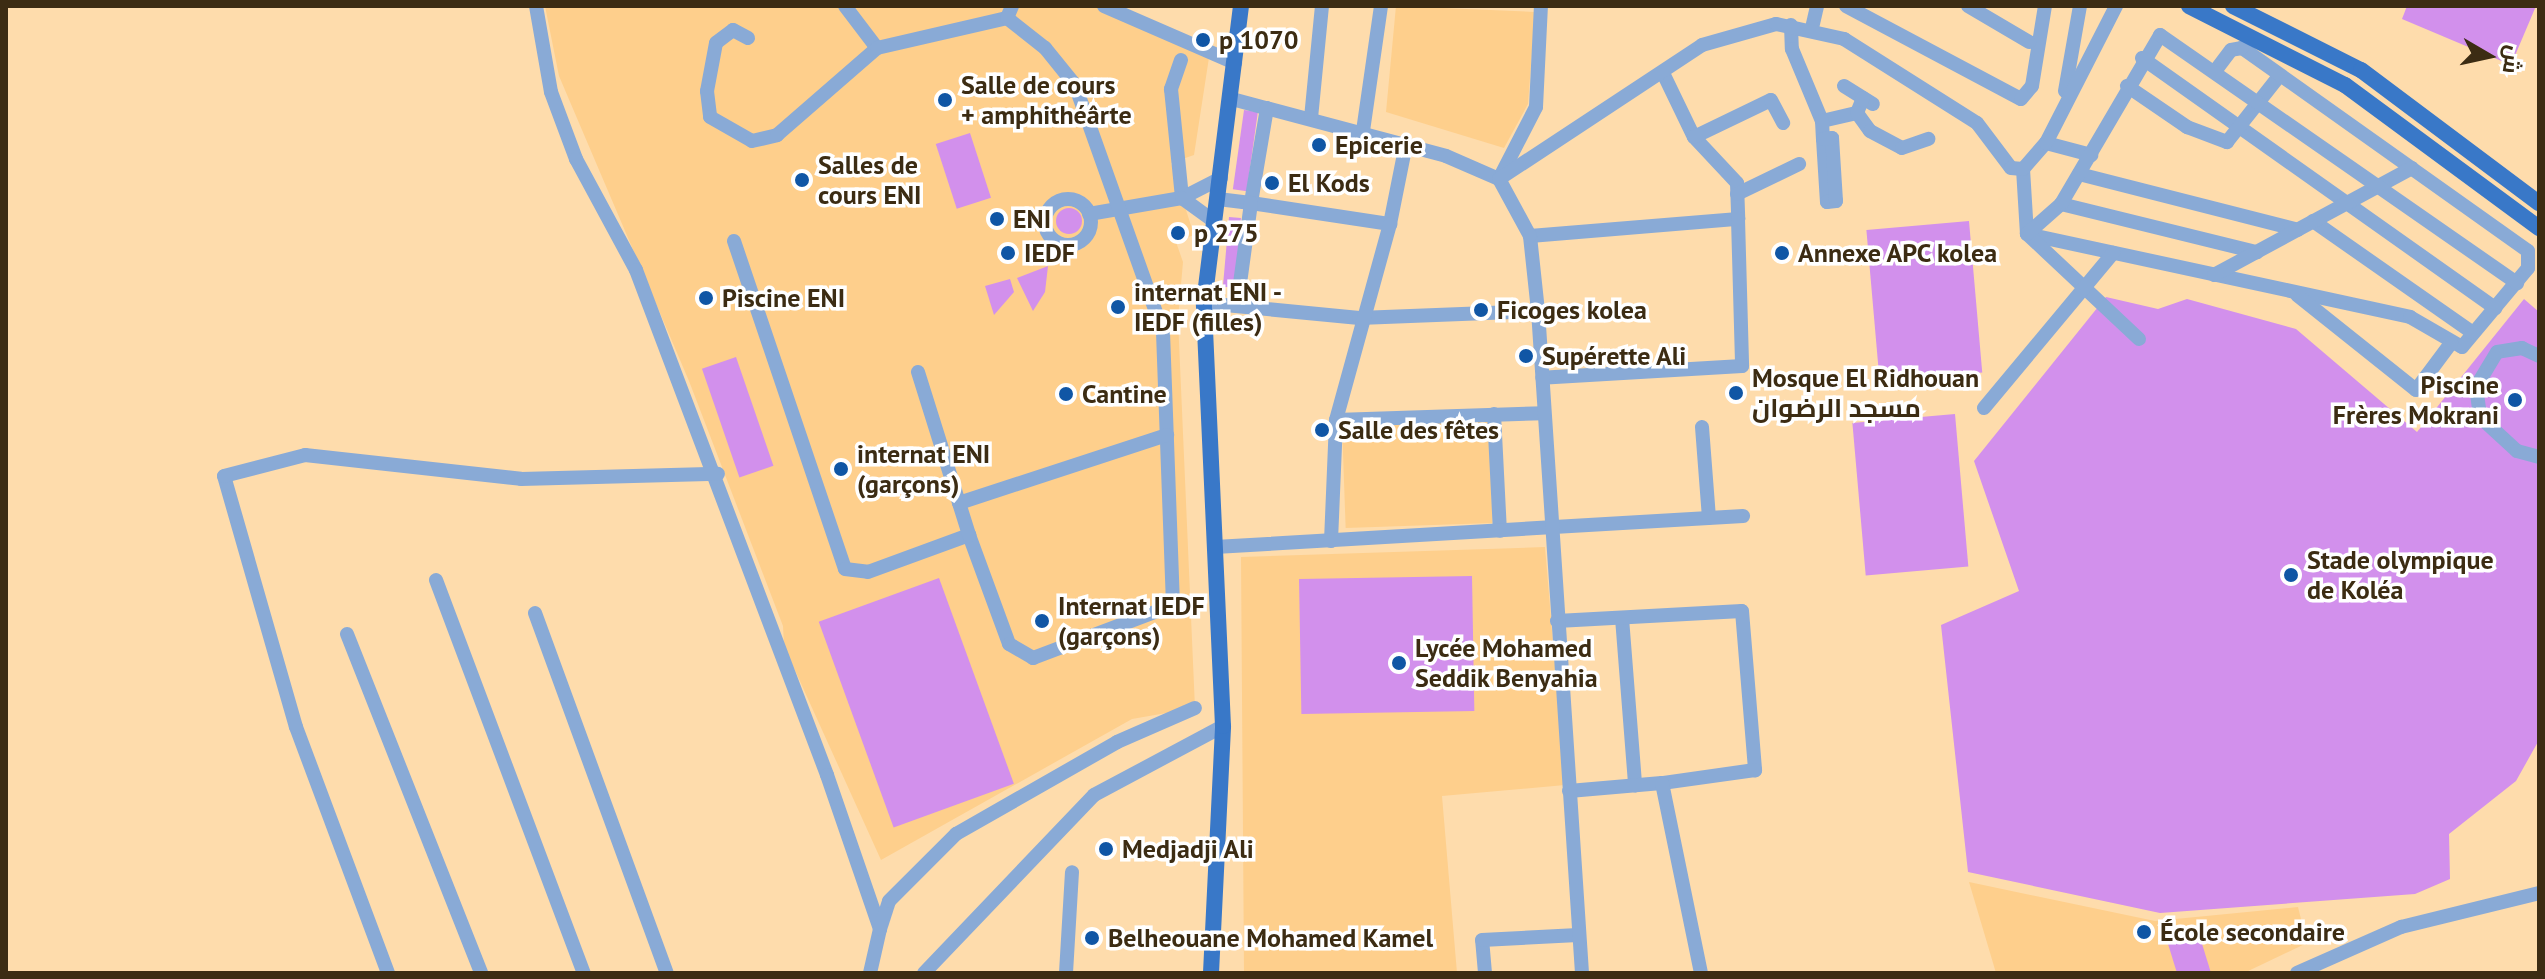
<!DOCTYPE html>
<html>
<head>
<meta charset="utf-8">
<style>
	body { margin:0 }
	#map { position:relative; width:2545px; height:979px; overflow:hidden; background:#fedcac; font-family:"PT Sans",Cairo,sans-serif }
	div>[style] { position:absolute }
	[style*='--x'] { left:calc(var(--x)*1px); top:calc(var(--y)*1px); width:calc(var(--w)*1px); rotate:calc(var(--a)*1deg) }
	.built>* { inset:0; background:#fecf8c; transform-origin:0 0 }
	.green>* { inset:0; background:#d290ec; transform-origin:0 0 }
	.round { border-radius:50% }
	.minor>* { height:14px; margin:-7px; padding:0 7px; transform-origin:7px; border-radius:7px; background:#89aad6 }
	.minor>.ring { margin:-7px; padding:0; box-sizing:content-box; background:none; border:14px solid #89aad6; border-radius:50% }
	.major>* { height:16px; margin:-8px; padding:0 8px; transform-origin:8px; border-radius:8px; background:#3978c8 }
	.dots>* { width:22px; height:22px; translate:-50% -50%; box-sizing:border-box; border:4px solid #fff; border-radius:50% }
	span { translate:-50% -50%; white-space:nowrap; text-align:center; line-height:1.15; -webkit-text-stroke:7px #fff; paint-order:stroke }
	.poi-label { font-size:26px; color:#3c2c13; font-weight:700 }
	.left { translate:0 -50%; text-align:left }
	.right { translate:-100% -50%; text-align:right }
	.frame { position:absolute; inset:0; border:8px solid #3c2c13; pointer-events:none }
	.north { position:absolute; left:2449px; top:16px; width:80px; height:80px; -webkit-text-stroke:6px #fff; paint-order:stroke; rotate:99deg; font-size:22px; font-weight:700; line-height:32px; text-align:center; color:#3c2c13 }
	.north::after { content:''; display:block; margin:auto; width:28px; height:36px; background:#3c2c13; clip-path:polygon(50% 0,100% 100%,50% 72%,0 100%) }
</style>
</head>
<body>
<div id="map">
	<div class="built">
		<i style="clip-path:polygon(545px 6px,1110px 6px,1210px 51px,1194px 155px,1171px 163px,1194px 235px,1176px 242px,1183px 262px,1178px 319px,1195px 708px,1132px 719px,881px 860px,784px 646px,783px 626px,689px 381px,559px 76px)"></i>
		<i style="clip-path:polygon(1396px 6px,1535px 12px,1528px 104px,1504px 148px,1386px 112px)"></i>
		<i style="left:1489px;top:421px;width:102px;height:147px;rotate:88deg"></i>
		<i style="clip-path:polygon(1545px 547px,1565px 785px,1442px 796px,1457px 973px,1244px 973px,1241px 557px)"></i>
		<i style="clip-path:polygon(1969px 882px,2155px 921px,2298px 907px,2307px 943px,2244px 973px,1996px 973px)"></i>
	</div>
	<div class="green">
		<i style="clip-path:polygon(2407px 6px,2536px 6px,2511px 65px,2402px 19px)"></i>
		<i style="left:1244px;top:110px;width:14px;height:80px;rotate:8deg"></i>
		<i style="left:970px;top:133px;width:68px;height:36px;rotate:72deg"></i>
		<i class="round" style="left:1056px;top:208px;width:26px;height:26px"></i>
		<i style="left:1229px;top:217px;width:12px;height:70px;rotate:5deg"></i>
		<i style="left:1969px;top:221px;width:152px;height:103px;rotate:85deg"></i>
		<i style="clip-path:polygon(1048px 266px,1045px 292px,1033px 311px,1017px 278px)"></i>
		<i style="clip-path:polygon(1010px 279px,1014px 292px,994px 315px,985px 286px)"></i>
		<i style="clip-path:polygon(2106px 297px,2158px 309px,2187px 299px,2296px 329px,2417px 432px,2524px 299px,2539px 312px,2539px 740px,2516px 781px,2449px 834px,2450px 879px,2415px 894px,2160px 913px,1968px 872px,1941px 625px,2019px 591px,1974px 461px)"></i>
		<i style="left:736px;top:357px;width:115px;height:36px;rotate:71deg"></i>
		<i style="left:1955px;top:414px;width:153px;height:103px;rotate:85deg"></i>
		<i style="left:1472px;top:576px;width:135px;height:173px;rotate:89deg"></i>
		<i style="left:939px;top:578px;width:219px;height:128px;rotate:70deg"></i>
		<i style="clip-path:polygon(2199px 934px,2211px 973px,2177px 973px,2168px 944px)"></i>
	</div>
	<div class="minor">
		<i style="--x:536;--y:6;--w:87;--a:80.1"></i>
		<i style="--x:551;--y:92;--w:72;--a:69.5"></i>
		<i style="--x:576;--y:159;--w:126;--a:61.6"></i>
		<i style="--x:636;--y:270;--w:540;--a:69.28"></i>
		<i style="--x:827;--y:775;--w:163;--a:71"></i>
		<i style="--x:880;--y:929;--w:45;--a:102.8"></i>
		<i style="--x:845;--y:6;--w:53;--a:52.7"></i>
		<i style="--x:1104;--y:6;--w:143;--a:23.5"></i>
		<i style="--x:1846;--y:6;--w:198;--a:28"></i>
		<i style="--x:2021;--y:99;--w:17;--a:-50"></i>
		<i style="--x:2032;--y:86;--w:81;--a:-80.8"></i>
		<i style="--x:1968;--y:6;--w:71;--a:30.5"></i>
		<i style="--x:1791;--y:25;--w:24;--a:88"></i>
		<i style="--x:1792;--y:49;--w:78;--a:67.4"></i>
		<i style="--x:1822;--y:121;--w:36;--a:-13"></i>
		<i style="--x:1812;--y:28;--w:23;--a:-77"></i>
		<i style="--x:748;--y:38;--w:17;--a:-152"></i>
		<i style="--x:733;--y:30;--w:21;--a:143"></i>
		<i style="--x:716;--y:43;--w:49;--a:100.6"></i>
		<i style="--x:707;--y:91;--w:26;--a:83"></i>
		<i style="--x:710;--y:117;--w:48;--a:29.7"></i>
		<i style="--x:752;--y:141;--w:26;--a:-13"></i>
		<i style="--x:777;--y:135;--w:133;--a:-41"></i>
		<i style="--x:877;--y:48;--w:133;--a:-13"></i>
		<i style="--x:1007;--y:18;--w:13;--a:-67"></i>
		<i style="--x:2142;--y:58;--w:433;--a:35.3"></i>
		<i style="--x:1181;--y:60;--w:31;--a:109"></i>
		<i style="--x:1171;--y:89;--w:110;--a:84.2"></i>
		<i style="--x:1663;--y:73;--w:71;--a:64.2"></i>
		<i style="--x:1694;--y:137;--w:63;--a:46.9"></i>
		<i style="--x:1737;--y:183;--w:36;--a:88"></i>
		<i style="--x:1844;--y:86;--w:34;--a:32"></i>
		<i style="--x:2127;--y:86;--w:73;--a:34.3"></i>
		<i style="--x:2187;--y:127;--w:43;--a:20.6"></i>
		<i style="--x:2227;--y:142;--w:85;--a:-51.7"></i>
		<i style="--x:2065;--y:91;--w:86;--a:-80"></i>
		<i style="--x:1863;--y:98;--w:16;--a:112"></i>
		<i style="--x:1857;--y:113;--w:22;--a:54"></i>
		<i style="--x:1870;--y:131;--w:36;--a:28"></i>
		<i style="--x:1902;--y:148;--w:28;--a:-19"></i>
		<i style="--x:1232;--y:99;--w:221;--a:14.9"></i>
		<i style="--x:1446;--y:156;--w:58;--a:23.5"></i>
		<i style="--x:1499;--y:179;--w:81;--a:-62.8"></i>
		<i style="--x:1536;--y:107;--w:101;--a:-87.2"></i>
		<i style="--x:1267;--y:108;--w:96;--a:99.6"></i>
		<i style="--x:1251;--y:203;--w:141;--a:8.6"></i>
		<i style="--x:1390;--y:224;--w:82;--a:-78.7"></i>
		<i style="--x:1311;--y:118;--w:113;--a:-84.4"></i>
		<i style="--x:1822;--y:121;--w:18;--a:87"></i>
		<i style="--x:1823;--y:139;--w:63;--a:86.4"></i>
		<i style="--x:1827;--y:202;--w:9;--a:-6"></i>
		<i style="--x:1836;--y:201;--w:63;--a:-93.6"></i>
		<i style="--x:1832;--y:138;--w:9;--a:174"></i>
		<i style="--x:1363;--y:131;--w:126;--a:-81.8"></i>
		<i style="--x:1694;--y:137;--w:85;--a:-25.7"></i>
		<i style="--x:1771;--y:100;--w:26;--a:62"></i>
		<i style="--x:2046;--y:143;--w:47;--a:14.9"></i>
		<i style="--x:2023;--y:169;--w:65;--a:86.5"></i>
		<i style="--x:2027;--y:234;--w:392;--a:12.2"></i>
		<i style="--x:2410;--y:317;--w:60;--a:30"></i>
		<i style="--x:2462;--y:347;--w:103;--a:-50.1"></i>
		<i style="--x:2528;--y:268;--w:17;--a:-90"></i>
		<i style="--x:2528;--y:251;--w:351;--a:-144.6"></i>
		<i style="--x:2242;--y:48;--w:11;--a:170"></i>
		<i style="--x:2231;--y:50;--w:26;--a:127"></i>
		<i style="--x:2079;--y:174;--w:226;--a:14.3"></i>
		<i style="--x:1737;--y:194;--w:69;--a:-25.8"></i>
		<i style="--x:1182;--y:198;--w:44;--a:-27.1"></i>
		<i style="--x:1218;--y:199;--w:33;--a:7"></i>
		<i style="--x:1251;--y:203;--w:103;--a:97.8"></i>
		<i class="ring" style="left:1045px;top:199px;width:32px;height:32px"></i>
		<i style="--x:2061;--y:204;--w:202;--a:13.8"></i>
		<i style="--x:1089;--y:214;--w:94;--a:-9.8"></i>
		<i style="--x:1182;--y:198;--w:41;--a:36"></i>
		<i style="--x:2313;--y:221;--w:195;--a:35"></i>
		<i style="--x:1530;--y:236;--w:209;--a:-4.7"></i>
		<i style="--x:1738;--y:219;--w:147;--a:88.4"></i>
		<i style="--x:1742;--y:366;--w:200;--a:176.6"></i>
		<i style="--x:734;--y:241;--w:346;--a:71.3"></i>
		<i style="--x:845;--y:569;--w:23;--a:7"></i>
		<i style="--x:868;--y:572;--w:108;--a:-20.1"></i>
		<i style="--x:969;--y:535;--w:116;--a:69.8"></i>
		<i style="--x:1009;--y:644;--w:28;--a:30"></i>
		<i style="--x:1033;--y:658;--w:150;--a:-20.7"></i>
		<i style="--x:1173;--y:605;--w:273;--a:-92.1"></i>
		<i style="--x:1163;--y:332;--w:262;--a:-109.6"></i>
		<i style="--x:1075;--y:85;--w:48;--a:-129"></i>
		<i style="--x:1045;--y:48;--w:48;--a:-141.7"></i>
		<i style="--x:2214;--y:275;--w:225;--a:-28.4"></i>
		<i style="--x:2297;--y:295;--w:152;--a:38.6"></i>
		<i style="--x:2416;--y:390;--w:59;--a:-53.3"></i>
		<i style="--x:1204;--y:303;--w:156;--a:5.5"></i>
		<i style="--x:1359;--y:318;--w:179;--a:-2.2"></i>
		<i style="--x:2139;--y:339;--w:154;--a:-136.8"></i>
		<i style="--x:2027;--y:234;--w:45;--a:-41.4"></i>
		<i style="--x:2061;--y:204;--w:196;--a:-59.6"></i>
		<i style="--x:2160;--y:35;--w:435;--a:34.8"></i>
		<i style="--x:2539;--y:356;--w:19;--a:-155"></i>
		<i style="--x:2522;--y:348;--w:25;--a:171"></i>
		<i style="--x:2497;--y:352;--w:41;--a:121"></i>
		<i style="--x:2476;--y:387;--w:30;--a:82"></i>
		<i style="--x:2480;--y:417;--w:50;--a:42.6"></i>
		<i style="--x:2517;--y:451;--w:23;--a:15"></i>
		<i style="--x:918;--y:372;--w:171;--a:72.6"></i>
		<i style="--x:1984;--y:408;--w:202;--a:-50.2"></i>
		<i style="--x:1494;--y:414;--w:117;--a:87.1"></i>
		<i style="--x:1336;--y:420;--w:207;--a:-1.9"></i>
		<i style="--x:1702;--y:427;--w:91;--a:85.6"></i>
		<i style="--x:959;--y:503;--w:219;--a:-18.1"></i>
		<i style="--x:1331;--y:541;--w:121;--a:-87.6"></i>
		<i style="--x:1336;--y:420;--w:203;--a:-74.6"></i>
		<i style="--x:1215;--y:547;--w:529;--a:-3.36"></i>
		<i style="--x:436;--y:580;--w:420;--a:69.4"></i>
		<i style="--x:535;--y:613;--w:383;--a:69.9"></i>
		<i style="--x:1622;--y:618;--w:168;--a:85.5"></i>
		<i style="--x:1557;--y:621;--w:185;--a:-3.1"></i>
		<i style="--x:1742;--y:611;--w:160;--a:85.3"></i>
		<i style="--x:1755;--y:770;--w:94;--a:172"></i>
		<i style="--x:347;--y:634;--w:365;--a:68.4"></i>
		<i style="--x:1569;--y:791;--w:93;--a:-4.9"></i>
		<i style="--x:1662;--y:783;--w:194;--a:78.4"></i>
		<i style="--x:880;--y:929;--w:29;--a:-72"></i>
		<i style="--x:889;--y:901;--w:95;--a:-45"></i>
		<i style="--x:956;--y:834;--w:185;--a:-29.7"></i>
		<i style="--x:1117;--y:742;--w:85;--a:-23.6"></i>
		<i style="--x:388;--y:973;--w:263;--a:-110.5"></i>
		<i style="--x:296;--y:727;--w:261;--a:-106"></i>
		<i style="--x:224;--y:476;--w:84;--a:-14.5"></i>
		<i style="--x:305;--y:455;--w:217;--a:6.3"></i>
		<i style="--x:521;--y:479;--w:197;--a:-1.5"></i>
		<i style="--x:924;--y:973;--w:246;--a:-46.3"></i>
		<i style="--x:1094;--y:795;--w:146;--a:-28.1"></i>
		<i style="--x:1066;--y:973;--w:101;--a:-86.6"></i>
		<i style="--x:1485;--y:973;--w:33;--a:-95"></i>
		<i style="--x:1482;--y:940;--w:96;--a:-3"></i>
		<i style="--x:1582;--y:973;--w:663;--a:-93.8"></i>
		<i style="--x:1538;--y:311;--w:75;--a:-96.1"></i>
		<i style="--x:1530;--y:236;--w:65;--a:-118.5"></i>
		<i style="--x:1499;--y:179;--w:243;--a:-33.4"></i>
		<i style="--x:1702;--y:45;--w:77;--a:-15.8"></i>
		<i style="--x:1776;--y:24;--w:70;--a:12.4"></i>
		<i style="--x:1844;--y:39;--w:157;--a:32.3"></i>
		<i style="--x:1977;--y:123;--w:56;--a:52.9"></i>
		<i style="--x:2011;--y:168;--w:12;--a:5"></i>
		<i style="--x:2023;--y:169;--w:35;--a:-49"></i>
		<i style="--x:2046;--y:143;--w:154;--a:-62.9"></i>
		<i style="--x:2297;--y:973;--w:114;--a:-23.9"></i>
		<i style="--x:2401;--y:927;--w:142;--a:-13.8"></i>
	</div>
	<div class="major">
		<i style="--x:2189;--y:6;--w:175;--a:26.9"></i>
		<i style="--x:2345;--y:85;--w:241;--a:36.4"></i>
		<i style="--x:2233;--y:6;--w:143;--a:26.6"></i>
		<i style="--x:2361;--y:70;--w:222;--a:36.8"></i>
		<i style="--x:1211;--y:973;--w:247;--a:-87.2"></i>
		<i style="--x:1223;--y:726;--w:423;--a:-92.6"></i>
		<i style="--x:1204;--y:303;--w:299;--a:-82.9"></i>
	</div>
	<div class="dots">
		<i style="left:1203px;top:40px;background:#1056a5"></i>
		<i style="left:945px;top:100px;background:#1056a5"></i>
		<i style="left:1319px;top:145px;background:#1056a5"></i>
		<i style="left:802px;top:180px;background:#1056a5"></i>
		<i style="left:1272px;top:183px;background:#1056a5"></i>
		<i style="left:997px;top:219px;background:#1056a5"></i>
		<i style="left:1178px;top:233px;background:#1056a5"></i>
		<i style="left:1008px;top:253px;background:#1056a5"></i>
		<i style="left:1782px;top:253px;background:#1056a5"></i>
		<i style="left:706px;top:298px;background:#1056a5"></i>
		<i style="left:1118px;top:307px;background:#1056a5"></i>
		<i style="left:1481px;top:310px;background:#1056a5"></i>
		<i style="left:1526px;top:356px;background:#1056a5"></i>
		<i style="left:1736px;top:393px;background:#1056a5"></i>
		<i style="left:1066px;top:394px;background:#1056a5"></i>
		<i style="left:2515px;top:400px;background:#1056a5"></i>
		<i style="left:1322px;top:430px;background:#1056a5"></i>
		<i style="left:841px;top:469px;background:#1056a5"></i>
		<i style="left:2291px;top:575px;background:#1056a5"></i>
		<i style="left:1042px;top:621px;background:#1056a5"></i>
		<i style="left:1399px;top:663px;background:#1056a5"></i>
		<i style="left:1106px;top:849px;background:#1056a5"></i>
		<i style="left:2144px;top:932px;background:#1056a5"></i>
		<i style="left:1092px;top:938px;background:#1056a5"></i>
	</div>
	<div class="poi-label">
		<span class="left" style="left:1219px;top:40px">p 1070</span>
		<span class="left" style="left:961px;top:100px">Salle de cours<br>+ amphithéârte</span>
		<span class="left" style="left:1335px;top:145px">Epicerie</span>
		<span class="left" style="left:818px;top:180px">Salles de<br>cours ENI</span>
		<span class="left" style="left:1288px;top:183px">El Kods</span>
		<span class="left" style="left:1013px;top:219px">ENI</span>
		<span class="left" style="left:1194px;top:233px">p 275</span>
		<span class="left" style="left:1024px;top:253px">IEDF</span>
		<span class="left" style="left:1798px;top:253px">Annexe APC kolea</span>
		<span class="left" style="left:1134px;top:307px">internat ENI -<br>IEDF (filles)</span>
		<span class="left" style="left:722px;top:298px">Piscine ENI</span>
		<span class="left" style="left:1497px;top:310px">Ficoges kolea</span>
		<span class="left" style="left:1542px;top:356px">Supérette Ali</span>
		<span class="left" style="left:1752px;top:393px">Mosque El Ridhouan<br>مسجد الرضوان</span>
		<span class="right" style="left:2499px;top:400px">Piscine<br>Frères Mokrani</span>
		<span class="left" style="left:1082px;top:394px">Cantine</span>
		<span class="left" style="left:1338px;top:430px">Salle des fêtes</span>
		<span class="left" style="left:857px;top:469px">internat ENI<br>(garçons)</span>
		<span class="left" style="left:2307px;top:575px">Stade olympique<br>de Koléa</span>
		<span class="left" style="left:1058px;top:621px">Internat IEDF<br>(garçons)</span>
		<span class="left" style="left:1415px;top:663px">Lycée Mohamed<br>Seddik Benyahia</span>
		<span class="left" style="left:1122px;top:849px">Medjadji Ali</span>
		<span class="left" style="left:2160px;top:932px">École secondaire</span>
		<span class="left" style="left:1108px;top:938px">Belheouane Mohamed Kamel</span>
	</div>
	<div class="frame"></div>
	<div class="north">ش</div>
</div>
</body>
</html>
